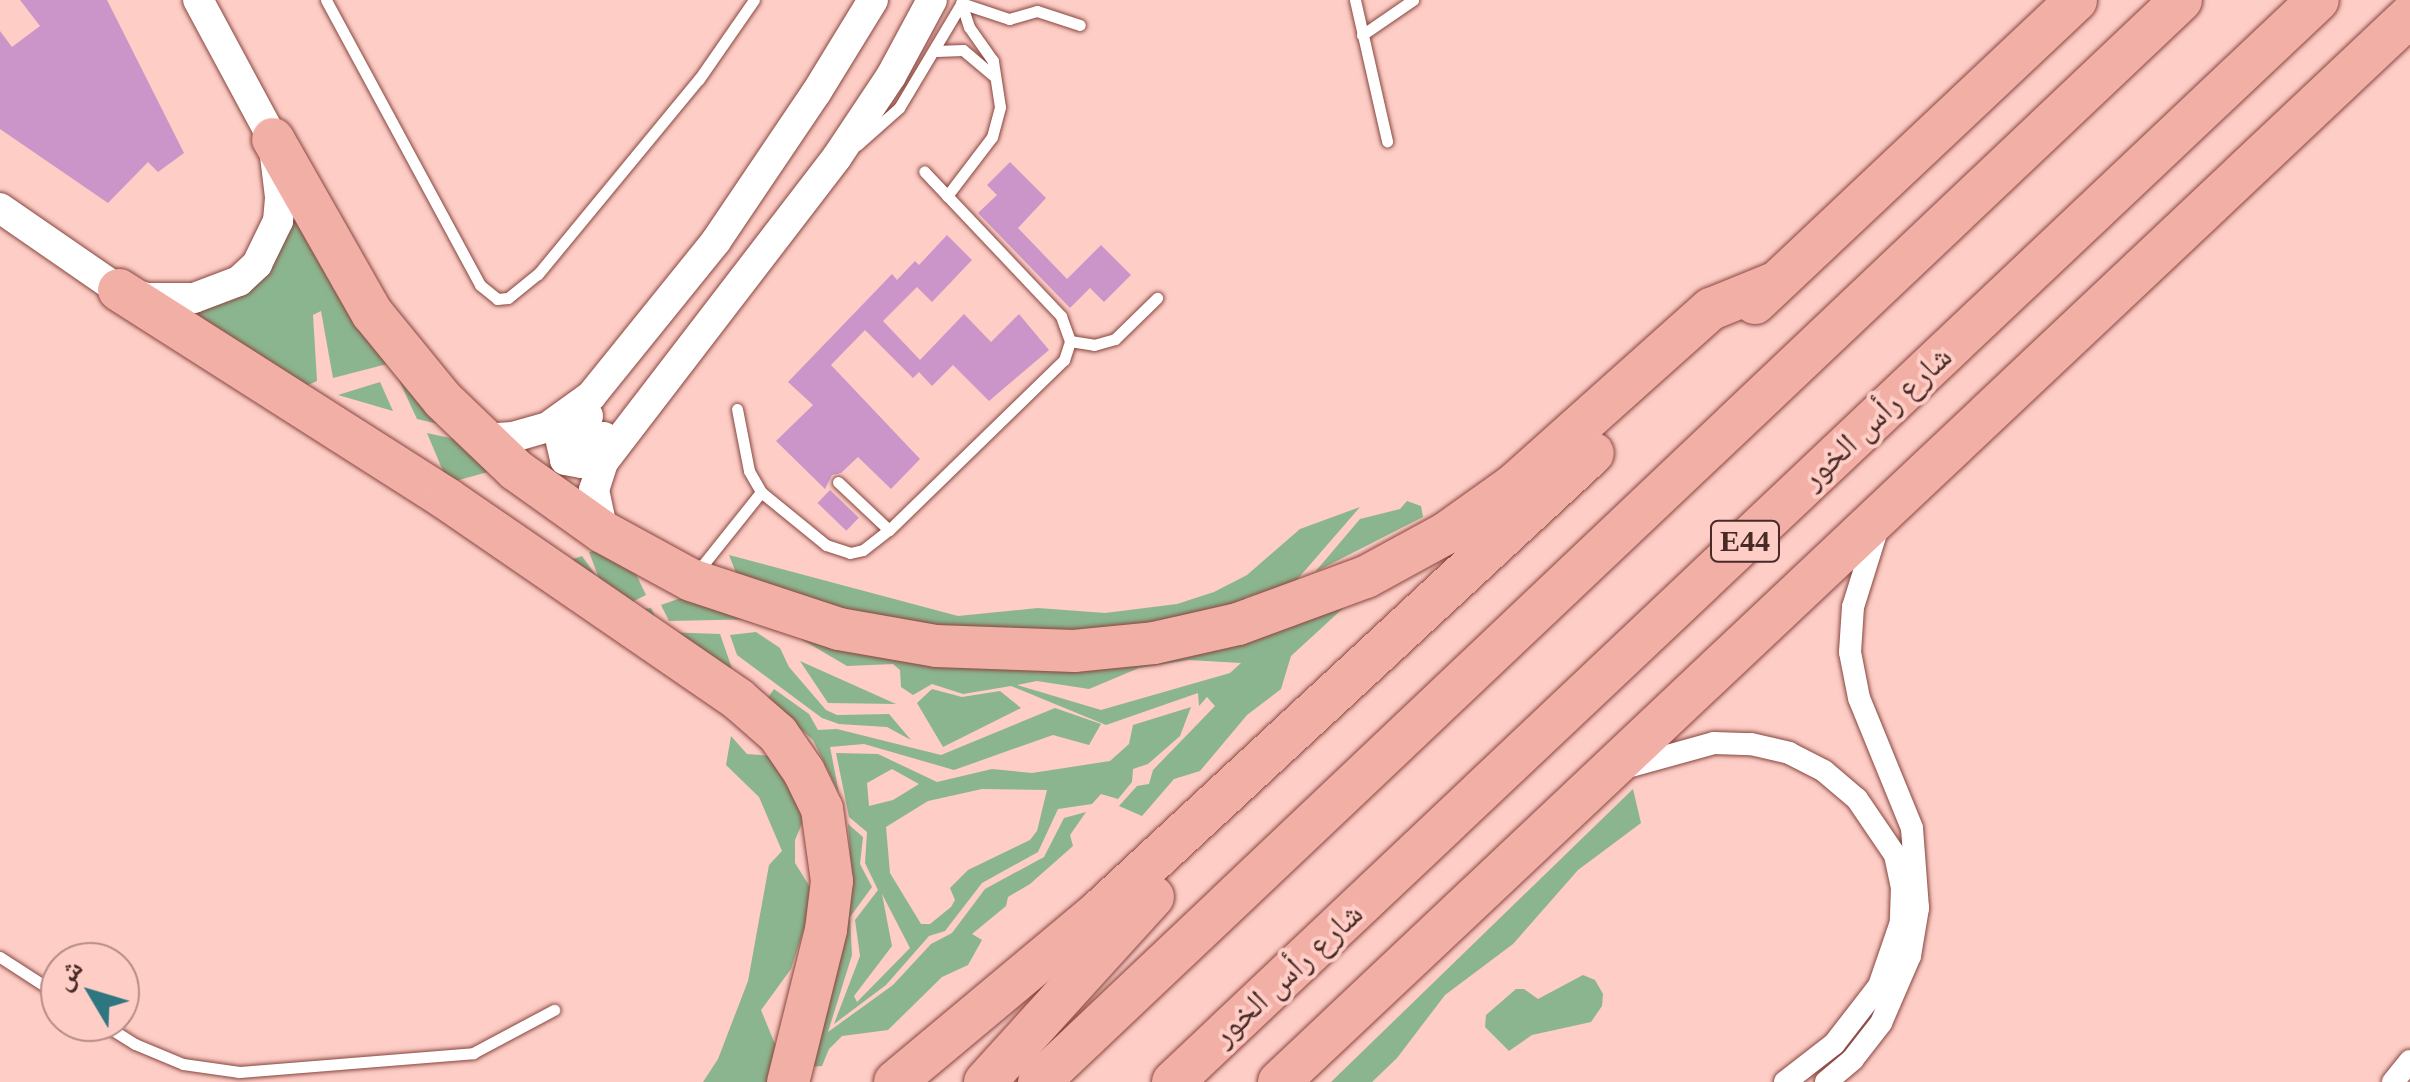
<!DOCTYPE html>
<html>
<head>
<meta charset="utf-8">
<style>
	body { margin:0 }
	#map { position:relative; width:2410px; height:1082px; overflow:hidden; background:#fdcdc6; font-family:"Times New Roman","Noto Naskh Arabic",serif }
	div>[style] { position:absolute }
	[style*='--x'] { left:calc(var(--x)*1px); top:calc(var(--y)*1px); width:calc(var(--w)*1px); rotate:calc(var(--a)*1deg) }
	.green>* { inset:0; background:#8bb58f }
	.building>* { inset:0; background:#cb95c9; transform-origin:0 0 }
	.roads { filter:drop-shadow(0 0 2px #88453e) drop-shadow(0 0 2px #88453e) }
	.service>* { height:11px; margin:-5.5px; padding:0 5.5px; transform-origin:5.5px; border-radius:5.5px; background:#fff }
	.minor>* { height:22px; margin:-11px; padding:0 11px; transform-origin:11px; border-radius:11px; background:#fff }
	.tertiary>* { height:30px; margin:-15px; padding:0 15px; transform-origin:15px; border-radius:15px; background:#fff }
	.motorway>* { height:42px; margin:-21px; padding:0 21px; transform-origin:21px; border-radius:21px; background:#f2afa6 }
	span { translate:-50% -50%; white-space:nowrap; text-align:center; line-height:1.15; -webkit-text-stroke:8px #fdcdc6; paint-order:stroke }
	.shield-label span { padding:2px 8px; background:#fdcdc6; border:2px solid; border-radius:8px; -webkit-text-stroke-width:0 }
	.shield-label { font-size:30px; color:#492a26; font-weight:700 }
	.street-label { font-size:32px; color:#492a26 }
	.north { position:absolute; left:40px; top:942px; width:100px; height:100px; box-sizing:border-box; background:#fdcdc6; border:2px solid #b58c86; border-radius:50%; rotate:308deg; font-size:28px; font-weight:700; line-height:40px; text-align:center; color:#492a26 }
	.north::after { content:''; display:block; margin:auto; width:35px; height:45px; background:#2e7680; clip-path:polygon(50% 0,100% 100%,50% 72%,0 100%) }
</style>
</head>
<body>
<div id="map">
	<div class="green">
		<i style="clip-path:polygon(289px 207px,460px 429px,417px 419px,391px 363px,333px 378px,321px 311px,313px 315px,317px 381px,297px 390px,184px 308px,199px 305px)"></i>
		<i style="clip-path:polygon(380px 382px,393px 411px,338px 395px)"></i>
		<i style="clip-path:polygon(427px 433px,468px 442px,499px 469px,448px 483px)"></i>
		<i style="clip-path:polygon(1407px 501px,1421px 506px,1423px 517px,1315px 572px,1360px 519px,1400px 509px)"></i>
		<i style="clip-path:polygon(1360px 507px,1295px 582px,1245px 598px,1242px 610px,1151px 631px,950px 635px,740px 583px,729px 555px,958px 616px,1038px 608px,1105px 613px,1177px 604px,1214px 592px,1247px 575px,1300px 529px)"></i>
		<i style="clip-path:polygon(610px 547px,635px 572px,646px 595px,628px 604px,628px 611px,651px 608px,663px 632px,720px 634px,735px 677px,628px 612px,562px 563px,582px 556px,600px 581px,589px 552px)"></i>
		<i style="clip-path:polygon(698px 592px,762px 619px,669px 621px,661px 605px)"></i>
		<i style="clip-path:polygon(evenodd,1352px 600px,1291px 656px,1281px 689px,1247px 715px,1200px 771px,1174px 779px,1142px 816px,1119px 806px,1137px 786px,1149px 784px,1153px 770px,1215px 706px,1207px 697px,1199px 706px,1198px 693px,1106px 725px,1011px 686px,963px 694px,932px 684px,913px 695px,901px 687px,900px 670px,893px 664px,847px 666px,801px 639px,939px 659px,1352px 600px,1189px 660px,1241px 663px,1230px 673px,1101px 710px,1017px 685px,1037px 681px,1089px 689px,1139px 668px,1189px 660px)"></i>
		<i style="clip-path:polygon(756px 632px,780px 648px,789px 667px,826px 710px,837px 715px,889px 714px,911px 740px,887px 727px,839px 724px,822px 718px,737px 655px,730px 635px)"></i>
		<i style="clip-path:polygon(800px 661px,896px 704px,828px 703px)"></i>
		<i style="clip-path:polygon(774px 689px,809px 714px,818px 730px,837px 729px,941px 755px,1055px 708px,1101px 724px,1089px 745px,1053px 735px,954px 770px,864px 744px,830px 747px,839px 793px,813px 740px,767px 699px)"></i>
		<i style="clip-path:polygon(932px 689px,962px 697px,1000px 691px,1021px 708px,943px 747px,917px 703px)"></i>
		<i style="clip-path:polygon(evenodd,1191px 707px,1180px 736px,1148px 764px,1133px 769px,1132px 782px,1118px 799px,1101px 794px,1092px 804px,1058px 809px,1038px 852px,982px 883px,945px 931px,929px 936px,886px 985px,834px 1024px,860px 956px,855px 920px,878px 890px,865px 863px,867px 832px,849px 817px,836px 753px,878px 754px,937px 782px,992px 769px,1032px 773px,1110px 761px,1129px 744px,1133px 725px,1191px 707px,892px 769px,919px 784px,893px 800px,869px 806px,867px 783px,892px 769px,1191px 707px,982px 789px,1047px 790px,1037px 831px,1030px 840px,968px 870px,950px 888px,955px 900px,951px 907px,930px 924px,921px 924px,890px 873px,886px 827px,928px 801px,982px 789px,1191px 707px,882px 894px,910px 948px,857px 1002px,854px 996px,892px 946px,882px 894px)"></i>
		<i style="clip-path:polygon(731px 736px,747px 754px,773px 756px,804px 819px,795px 840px,795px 863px,815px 895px,791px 969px,761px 1010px,777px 1049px,767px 1082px,703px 1082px,718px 1059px,748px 981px,769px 865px,782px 851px,759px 797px,726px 765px)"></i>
		<i style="clip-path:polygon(1633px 789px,1641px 823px,1578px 870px,1513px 944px,1445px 995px,1397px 1058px,1372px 1082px,1331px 1082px)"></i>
		<i style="clip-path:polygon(1086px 812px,1070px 835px,1073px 846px,1030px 884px,1008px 897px,1006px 906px,972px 934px,982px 940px,968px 965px,942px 977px,888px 1030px,842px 1036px,829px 1049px,822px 1066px,809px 1067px,852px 882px,848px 824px,863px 837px,860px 864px,872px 887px,850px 917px,852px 955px,828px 1032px,893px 985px,931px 944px,952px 933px,985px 889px,1044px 857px,1064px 818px)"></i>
		<i style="clip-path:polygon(1583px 975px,1595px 980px,1603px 994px,1602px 1006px,1591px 1022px,1532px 1035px,1509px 1051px,1485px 1027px,1486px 1015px,1516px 989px,1524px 989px,1538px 999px)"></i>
	</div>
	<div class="building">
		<i style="clip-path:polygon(20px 0,107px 0,184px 153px,158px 172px,148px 162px,108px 203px,0 129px,0 31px,12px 47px,40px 26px)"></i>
		<i style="clip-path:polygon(1010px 162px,1046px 198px,1018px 228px,1067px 279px,1101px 245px,1131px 275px,1104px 302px,1090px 288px,1070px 308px,978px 213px,997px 195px,987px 185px)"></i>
		<i style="clip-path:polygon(947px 235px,972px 260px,932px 302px,917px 287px,883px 321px,920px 360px,964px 314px,991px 342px,1019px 314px,1049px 350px,989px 401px,953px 365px,932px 386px,919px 372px,913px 378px,865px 330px,831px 365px,920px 459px,891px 489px,858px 457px,841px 473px,832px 475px,825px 489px,776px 441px,813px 405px,788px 382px,892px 274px,897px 280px,915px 261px,919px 265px)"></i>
		<i style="left:830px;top:490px;width:40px;height:18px;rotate:44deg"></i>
	</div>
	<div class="roads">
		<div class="service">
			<i style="--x:326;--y:0;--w:324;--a:61.6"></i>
			<i style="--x:480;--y:285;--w:22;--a:39"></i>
			<i style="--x:497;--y:299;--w:11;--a:-5"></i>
			<i style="--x:508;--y:298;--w:38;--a:-39"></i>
			<i style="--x:538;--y:274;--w:253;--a:-50.5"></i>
			<i style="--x:699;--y:79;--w:96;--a:-55.2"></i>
			<i style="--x:1355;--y:0;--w:145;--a:77.2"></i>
			<i style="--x:961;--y:3;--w:51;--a:18.4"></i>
			<i style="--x:1009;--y:19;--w:29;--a:-16"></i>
			<i style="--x:1037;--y:11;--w:45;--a:18"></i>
			<i style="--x:1362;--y:35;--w:62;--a:-34.5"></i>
			<i style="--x:936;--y:51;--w:27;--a:-2"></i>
			<i style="--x:963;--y:50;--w:42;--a:40.2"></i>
			<i style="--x:857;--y:145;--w:56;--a:-41.4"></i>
			<i style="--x:899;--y:108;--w:121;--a:-59.2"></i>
			<i style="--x:947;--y:196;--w:74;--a:-52.7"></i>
			<i style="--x:992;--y:137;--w:31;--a:-75"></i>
			<i style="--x:1000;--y:107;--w:47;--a:-98.7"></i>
			<i style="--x:993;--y:61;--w:42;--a:-125.2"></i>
			<i style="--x:969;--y:27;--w:25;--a:-108"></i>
			<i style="--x:1070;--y:341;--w:24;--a:9"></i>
			<i style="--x:1094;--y:345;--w:22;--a:-16"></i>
			<i style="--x:1115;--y:339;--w:59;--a:-44.3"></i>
			<i style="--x:737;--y:409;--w:63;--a:79"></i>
			<i style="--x:749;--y:471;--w:24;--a:60"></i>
			<i style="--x:761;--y:492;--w:84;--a:39.2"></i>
			<i style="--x:826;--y:545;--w:25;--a:18"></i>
			<i style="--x:850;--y:553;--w:13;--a:-13"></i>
			<i style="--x:863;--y:550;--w:33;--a:-38"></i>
			<i style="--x:889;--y:530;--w:244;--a:-44.2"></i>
			<i style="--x:1064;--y:360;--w:20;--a:-72"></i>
			<i style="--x:1070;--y:341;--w:27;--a:-110"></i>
			<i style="--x:1061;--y:316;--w:199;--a:-133.4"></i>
			<i style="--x:838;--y:482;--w:70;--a:43.3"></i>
			<i style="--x:698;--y:571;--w:101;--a:-51.4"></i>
			<i style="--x:0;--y:957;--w:72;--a:33"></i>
			<i style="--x:100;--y:1022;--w:41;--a:32.2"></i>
			<i style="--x:135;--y:1044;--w:52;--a:22.6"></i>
			<i style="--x:183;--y:1064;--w:57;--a:8.1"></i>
			<i style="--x:239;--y:1072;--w:235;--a:-4.6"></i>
			<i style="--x:473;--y:1053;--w:92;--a:-28"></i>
		</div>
		<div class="minor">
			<i style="--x:1624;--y:768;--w:93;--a:-15.5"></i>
			<i style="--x:1714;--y:743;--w:37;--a:2"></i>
			<i style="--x:1751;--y:744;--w:39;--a:13"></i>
			<i style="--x:1789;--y:753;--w:39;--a:27"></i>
			<i style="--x:1824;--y:771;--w:43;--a:40.3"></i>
			<i style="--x:1857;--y:799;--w:68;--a:55.8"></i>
			<i style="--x:1895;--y:855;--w:33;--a:78"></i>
			<i style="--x:1902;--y:887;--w:35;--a:92"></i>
			<i style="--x:1901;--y:922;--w:68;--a:109"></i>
			<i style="--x:1879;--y:986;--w:73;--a:127.8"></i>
			<i style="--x:1834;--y:1044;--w:62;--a:142.2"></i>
			<i style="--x:1826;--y:1082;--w:35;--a:-40"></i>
			<i style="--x:1853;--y:1059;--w:46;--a:-52.1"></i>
			<i style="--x:1881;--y:1023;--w:73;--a:-66.6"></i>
			<i style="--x:1910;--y:956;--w:49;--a:-80.5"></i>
			<i style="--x:1918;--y:908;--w:80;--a:-94.3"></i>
			<i style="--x:1912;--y:828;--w:140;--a:-112.2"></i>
			<i style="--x:1859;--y:698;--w:47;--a:-101.1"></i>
			<i style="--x:1850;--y:652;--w:45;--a:-86.2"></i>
			<i style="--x:1853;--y:607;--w:81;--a:-72.7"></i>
			<i style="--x:2393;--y:1082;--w:27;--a:-51"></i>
		</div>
		<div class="tertiary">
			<i style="--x:0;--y:208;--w:145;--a:34.6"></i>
			<i style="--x:119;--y:290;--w:29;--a:16"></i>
			<i style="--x:147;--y:298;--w:47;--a:0"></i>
			<i style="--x:194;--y:298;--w:48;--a:-20.7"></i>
			<i style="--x:239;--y:281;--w:25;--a:-43"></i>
			<i style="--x:257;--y:264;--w:48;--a:-64"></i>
			<i style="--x:278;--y:221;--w:24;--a:-85"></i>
			<i style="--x:280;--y:197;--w:58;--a:-96.9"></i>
			<i style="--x:273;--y:139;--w:158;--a:-118.3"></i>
			<i style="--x:588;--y:416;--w:37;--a:136"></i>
			<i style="--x:561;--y:442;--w:18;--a:77"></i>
			<i style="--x:565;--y:460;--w:17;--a:10"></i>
			<i style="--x:582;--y:463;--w:34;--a:-50"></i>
			<i style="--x:483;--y:439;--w:30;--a:-4"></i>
			<i style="--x:513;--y:437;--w:36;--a:-16"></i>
			<i style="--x:548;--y:427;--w:53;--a:-35.8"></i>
			<i style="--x:591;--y:396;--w:199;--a:-51.1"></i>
			<i style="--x:716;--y:241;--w:179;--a:-56"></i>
			<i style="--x:816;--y:93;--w:109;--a:-58.5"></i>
			<i style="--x:603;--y:532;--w:43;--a:-102.1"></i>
			<i style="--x:594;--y:490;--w:29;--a:-72"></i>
			<i style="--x:603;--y:462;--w:384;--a:-52.5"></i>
			<i style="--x:837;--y:157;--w:97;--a:-56.3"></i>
			<i style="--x:891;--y:76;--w:86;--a:-61.7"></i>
		</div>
		<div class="motorway">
			<i style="--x:273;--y:139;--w:200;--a:60.4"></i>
			<i style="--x:372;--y:313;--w:112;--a:50.8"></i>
			<i style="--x:443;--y:400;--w:101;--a:43.8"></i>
			<i style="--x:516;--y:470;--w:107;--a:35.5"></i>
			<i style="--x:603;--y:532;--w:100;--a:28.6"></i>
			<i style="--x:691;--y:580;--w:156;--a:18.3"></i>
			<i style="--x:839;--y:629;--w:98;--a:9.9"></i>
			<i style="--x:936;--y:646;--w:138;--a:2.1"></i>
			<i style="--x:1074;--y:651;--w:80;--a:-5.7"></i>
			<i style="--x:1154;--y:643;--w:86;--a:-12.7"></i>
			<i style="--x:1238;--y:624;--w:136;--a:-20.2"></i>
			<i style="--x:1366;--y:577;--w:90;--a:-28.6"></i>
			<i style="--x:1445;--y:534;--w:86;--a:-35.5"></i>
			<i style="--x:1515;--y:484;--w:263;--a:-41.8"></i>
			<i style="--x:1711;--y:309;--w:69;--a:-22.1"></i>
			<i style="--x:119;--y:290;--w:389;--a:32.5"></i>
			<i style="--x:447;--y:499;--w:354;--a:34.5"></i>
			<i style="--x:739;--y:700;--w:52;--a:41.1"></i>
			<i style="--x:778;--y:734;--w:46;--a:55.6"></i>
			<i style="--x:804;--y:772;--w:41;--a:64.1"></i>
			<i style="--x:822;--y:809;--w:73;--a:82.1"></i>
			<i style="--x:832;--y:881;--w:49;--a:97"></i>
			<i style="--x:826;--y:930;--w:157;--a:104"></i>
			<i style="--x:1755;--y:303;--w:441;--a:-43.3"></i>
			<i style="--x:895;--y:1082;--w:261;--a:-39.9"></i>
			<i style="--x:1095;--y:915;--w:679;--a:-42.85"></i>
			<i style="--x:985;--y:1082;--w:250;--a:-47.8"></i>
			<i style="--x:1039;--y:1082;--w:1573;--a:-43.45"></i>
			<i style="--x:1173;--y:1082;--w:1575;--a:-43.38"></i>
			<i style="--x:1279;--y:1082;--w:1554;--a:-43.31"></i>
		</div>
	</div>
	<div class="shield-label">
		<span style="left:1745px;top:541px">E44</span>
	</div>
	<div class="street-label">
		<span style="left:1876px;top:417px;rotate:-43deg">شارع رأس الخور</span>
		<span style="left:1287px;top:974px;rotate:-43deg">شارع رأس الخور</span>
	</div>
	<div class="north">ش</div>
</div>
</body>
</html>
